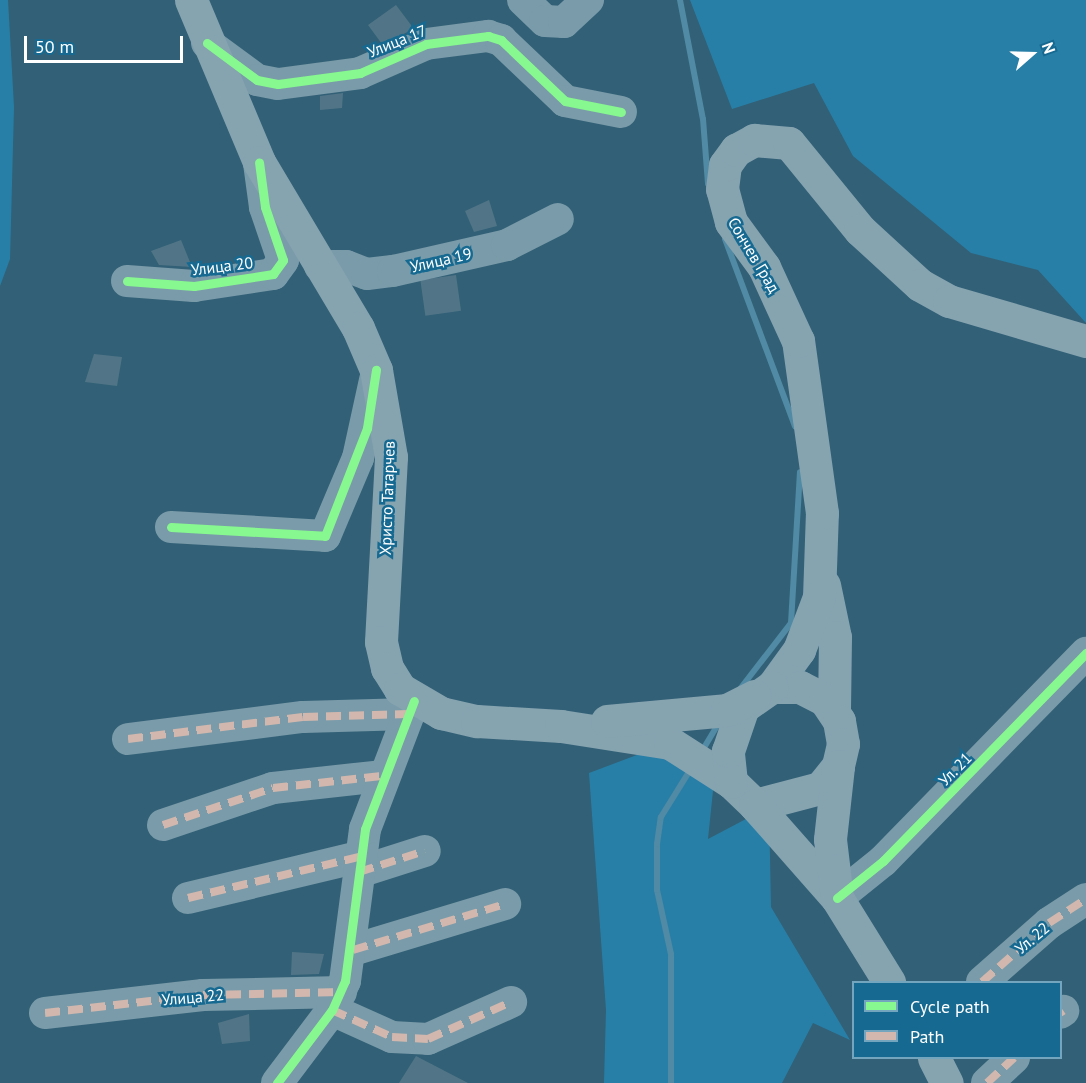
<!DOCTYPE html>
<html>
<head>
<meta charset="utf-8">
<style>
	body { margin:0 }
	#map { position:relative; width:1086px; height:1083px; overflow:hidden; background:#326076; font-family:"PT Sans",sans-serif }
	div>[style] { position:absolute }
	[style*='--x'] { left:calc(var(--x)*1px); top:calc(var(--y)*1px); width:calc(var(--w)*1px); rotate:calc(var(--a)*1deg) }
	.green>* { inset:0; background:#277fa7 }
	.stream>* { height:6px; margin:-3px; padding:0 3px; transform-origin:3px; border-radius:3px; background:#508aa4 }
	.building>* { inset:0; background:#517587; transform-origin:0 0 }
	.minor>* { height:32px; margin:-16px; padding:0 16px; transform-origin:16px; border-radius:16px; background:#7a9ba9 }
	.major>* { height:33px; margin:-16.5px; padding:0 16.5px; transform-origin:16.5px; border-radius:16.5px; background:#86a3b0 }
	.quiet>* { height:8px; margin-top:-4px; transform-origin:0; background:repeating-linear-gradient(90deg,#d1b7ad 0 15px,transparent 0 23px) }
	.cycleway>* { height:9px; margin:-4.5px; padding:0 4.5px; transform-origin:4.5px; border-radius:4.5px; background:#87f88f }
	span { translate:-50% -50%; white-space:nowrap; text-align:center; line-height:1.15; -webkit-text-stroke:5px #166a92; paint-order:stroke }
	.street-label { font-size:16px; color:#fff }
	.legend { position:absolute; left:852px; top:981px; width:210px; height:78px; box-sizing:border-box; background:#166a92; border:2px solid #73a6be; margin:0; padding:8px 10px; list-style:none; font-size:18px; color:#fff }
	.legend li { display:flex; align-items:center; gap:12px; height:30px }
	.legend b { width:30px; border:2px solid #73a6be }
	.north { position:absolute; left:1002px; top:24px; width:60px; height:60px; -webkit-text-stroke:4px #166a92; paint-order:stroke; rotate:70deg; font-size:16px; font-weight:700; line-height:24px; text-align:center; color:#fff }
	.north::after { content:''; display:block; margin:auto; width:21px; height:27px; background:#fff; clip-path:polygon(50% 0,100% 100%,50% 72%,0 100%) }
	.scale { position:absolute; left:24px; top:36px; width:159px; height:27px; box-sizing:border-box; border:3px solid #fff; border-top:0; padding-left:8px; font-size:18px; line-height:21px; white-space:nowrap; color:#fff; -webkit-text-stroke:4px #166a92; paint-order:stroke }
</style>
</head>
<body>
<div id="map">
	<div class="green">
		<i style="clip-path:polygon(0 0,8px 0,14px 107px,10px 259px,0 286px)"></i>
		<i style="clip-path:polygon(690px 0,1086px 0,1086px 323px,1038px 270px,971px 253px,853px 156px,814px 83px,732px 109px)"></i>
		<i style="clip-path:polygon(658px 747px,714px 781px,708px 839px,769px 807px,771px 907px,850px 1040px,813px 1023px,782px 1083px,604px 1083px,606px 1010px,589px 773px)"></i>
	</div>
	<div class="stream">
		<i style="--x:680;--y:0;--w:121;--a:79.1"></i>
		<i style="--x:703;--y:119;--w:65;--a:85.6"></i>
		<i style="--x:725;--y:239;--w:200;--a:69.5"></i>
		<i style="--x:740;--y:689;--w:83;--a:-52.3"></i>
		<i style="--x:791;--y:623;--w:151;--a:-86.6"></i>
		<i style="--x:702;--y:751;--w:35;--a:-59"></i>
		<i style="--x:671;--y:1083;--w:129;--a:-90"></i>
		<i style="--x:671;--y:954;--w:66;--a:-102.3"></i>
		<i style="--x:657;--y:890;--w:46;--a:-90"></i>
		<i style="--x:657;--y:844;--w:27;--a:-82"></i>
		<i style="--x:661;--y:817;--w:59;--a:-58.2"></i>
	</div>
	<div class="building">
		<i style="clip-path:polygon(396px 5px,414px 29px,382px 44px,368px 25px)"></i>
		<i style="clip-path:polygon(343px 93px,342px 108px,320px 110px,320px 96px)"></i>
		<i style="clip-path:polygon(489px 200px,497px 226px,474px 232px,465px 211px)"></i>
		<i style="clip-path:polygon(181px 240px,192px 267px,159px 265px,151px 251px)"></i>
		<i style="left:456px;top:275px;width:36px;height:36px;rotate:82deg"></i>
		<i style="clip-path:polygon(94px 354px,122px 357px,117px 386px,85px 382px)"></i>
		<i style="clip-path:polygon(292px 952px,324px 954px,319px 974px,291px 975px)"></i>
		<i style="clip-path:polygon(249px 1014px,250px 1041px,222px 1044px,218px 1023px)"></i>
		<i style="clip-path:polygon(416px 1056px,468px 1083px,399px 1083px)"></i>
	</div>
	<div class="minor">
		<i style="--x:523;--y:0;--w:30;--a:44"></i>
		<i style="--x:545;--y:21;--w:19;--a:3"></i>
		<i style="--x:564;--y:22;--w:33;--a:-43"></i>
		<i style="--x:207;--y:43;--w:62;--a:36.5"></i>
		<i style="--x:257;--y:80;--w:21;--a:11"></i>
		<i style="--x:278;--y:84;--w:83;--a:-7.6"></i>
		<i style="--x:360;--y:73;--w:72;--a:-23.7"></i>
		<i style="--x:426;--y:44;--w:63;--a:-7.4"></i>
		<i style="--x:488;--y:36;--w:14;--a:17"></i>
		<i style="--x:501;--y:40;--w:88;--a:43.6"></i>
		<i style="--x:565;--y:101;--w:57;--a:11.1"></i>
		<i style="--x:320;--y:266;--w:26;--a:0"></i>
		<i style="--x:346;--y:266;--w:22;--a:21"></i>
		<i style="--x:367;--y:274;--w:26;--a:-7"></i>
		<i style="--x:393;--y:271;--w:117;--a:-12.8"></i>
		<i style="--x:507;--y:245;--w:57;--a:-27"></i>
		<i style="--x:127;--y:281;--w:67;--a:4.3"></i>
		<i style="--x:194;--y:286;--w:80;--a:-8.6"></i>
		<i style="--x:273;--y:274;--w:17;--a:-54"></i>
		<i style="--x:283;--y:260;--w:56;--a:-108.8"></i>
		<i style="--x:265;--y:207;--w:44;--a:-97.8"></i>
		<i style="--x:171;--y:527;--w:154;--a:3.3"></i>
		<i style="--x:325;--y:536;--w:85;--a:-67.1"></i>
		<i style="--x:358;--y:458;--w:80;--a:-77.7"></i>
		<i style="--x:128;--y:739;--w:176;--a:-7.2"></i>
		<i style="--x:303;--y:717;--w:106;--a:-1.6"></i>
		<i style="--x:163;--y:825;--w:116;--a:-18.6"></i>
		<i style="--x:273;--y:788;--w:109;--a:-6.3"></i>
		<i style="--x:359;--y:872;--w:69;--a:-17.7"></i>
		<i style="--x:188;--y:898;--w:176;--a:-13.5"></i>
		<i style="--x:837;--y:898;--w:59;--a:-38.8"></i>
		<i style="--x:883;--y:861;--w:291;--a:-45.7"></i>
		<i style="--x:353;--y:950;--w:159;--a:-16.8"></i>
		<i style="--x:982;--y:982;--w:89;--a:-41.4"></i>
		<i style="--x:1049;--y:923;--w:44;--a:-33"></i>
		<i style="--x:332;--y:1010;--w:66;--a:24.2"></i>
		<i style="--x:392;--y:1037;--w:36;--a:3"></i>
		<i style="--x:428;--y:1039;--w:91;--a:-24"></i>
		<i style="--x:45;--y:1013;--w:159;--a:-6.5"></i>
		<i style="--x:203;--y:995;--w:138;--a:-1.2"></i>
		<i style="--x:1060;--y:1013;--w:4;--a:-34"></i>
		<i style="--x:277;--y:1083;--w:91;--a:-53"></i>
		<i style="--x:332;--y:1010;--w:32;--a:-66"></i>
		<i style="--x:345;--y:981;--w:153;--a:-82.5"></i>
		<i style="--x:365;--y:829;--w:137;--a:-69.1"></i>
		<i style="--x:987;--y:1083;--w:37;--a:-43"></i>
	</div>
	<div class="major">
		<i style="--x:191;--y:0;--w:176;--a:67.2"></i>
		<i style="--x:259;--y:162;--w:193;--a:59.2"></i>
		<i style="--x:358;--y:328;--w:46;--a:66.8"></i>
		<i style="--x:376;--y:370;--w:88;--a:80.2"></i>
		<i style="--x:391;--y:457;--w:185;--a:93.1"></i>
		<i style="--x:381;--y:642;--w:27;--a:77"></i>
		<i style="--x:387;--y:668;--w:25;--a:58"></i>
		<i style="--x:400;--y:689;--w:48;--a:30.3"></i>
		<i style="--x:441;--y:713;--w:37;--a:13"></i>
		<i style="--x:477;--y:721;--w:84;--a:3.4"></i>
		<i style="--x:561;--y:726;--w:110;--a:8.9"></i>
		<i style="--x:670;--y:743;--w:72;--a:32.6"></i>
		<i style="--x:824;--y:585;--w:53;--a:78.1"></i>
		<i style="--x:835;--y:637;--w:74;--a:90.8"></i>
		<i style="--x:772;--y:687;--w:46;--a:-53.9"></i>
		<i style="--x:799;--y:650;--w:57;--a:-69.3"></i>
		<i style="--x:819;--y:597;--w:84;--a:-88"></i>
		<i style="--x:822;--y:513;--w:174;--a:-97.9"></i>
		<i style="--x:798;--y:341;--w:81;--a:-114.7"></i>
		<i style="--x:764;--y:267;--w:56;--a:-126.3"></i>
		<i style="--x:731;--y:222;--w:34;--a:-105"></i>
		<i style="--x:722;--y:189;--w:24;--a:-83"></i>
		<i style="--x:725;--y:165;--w:19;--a:-54"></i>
		<i style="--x:736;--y:150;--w:21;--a:-29"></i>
		<i style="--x:754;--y:140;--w:35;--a:5"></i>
		<i style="--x:789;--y:143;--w:112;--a:50.8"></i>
		<i style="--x:860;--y:230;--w:81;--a:42.5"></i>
		<i style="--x:920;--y:285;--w:33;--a:29"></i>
		<i style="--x:949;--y:301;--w:143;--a:16.3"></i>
		<i style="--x:772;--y:687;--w:28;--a:0"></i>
		<i style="--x:800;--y:687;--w:28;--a:27"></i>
		<i style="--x:825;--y:700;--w:25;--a:56"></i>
		<i style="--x:839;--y:721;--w:23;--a:80"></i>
		<i style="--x:843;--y:744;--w:23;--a:103"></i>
		<i style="--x:838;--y:766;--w:28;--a:129"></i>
		<i style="--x:820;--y:788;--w:67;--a:165.3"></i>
		<i style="--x:755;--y:805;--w:33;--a:-136"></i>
		<i style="--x:731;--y:782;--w:31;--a:-96"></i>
		<i style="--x:728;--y:751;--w:46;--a:-71.2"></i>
		<i style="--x:743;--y:707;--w:35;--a:-35"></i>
		<i style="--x:607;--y:721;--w:121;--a:-5.2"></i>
		<i style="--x:727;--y:710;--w:31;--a:-27"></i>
		<i style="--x:755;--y:805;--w:124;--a:48.6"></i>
		<i style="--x:837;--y:898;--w:99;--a:58.2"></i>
		<i style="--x:837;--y:898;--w:59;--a:-96.8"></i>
		<i style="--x:830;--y:839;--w:73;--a:-83.7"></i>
		<i style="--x:934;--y:1058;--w:28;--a:63"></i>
	</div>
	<div class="quiet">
		<i style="--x:128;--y:739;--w:176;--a:-7.2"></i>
		<i style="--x:303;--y:717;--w:106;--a:-1.6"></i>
		<i style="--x:163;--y:825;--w:116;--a:-18.6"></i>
		<i style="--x:273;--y:788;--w:109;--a:-6.3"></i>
		<i style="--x:359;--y:872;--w:69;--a:-17.7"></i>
		<i style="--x:188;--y:898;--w:176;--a:-13.5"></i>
		<i style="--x:353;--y:950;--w:159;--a:-16.8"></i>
		<i style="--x:982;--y:982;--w:89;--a:-41.4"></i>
		<i style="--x:1049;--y:923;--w:44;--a:-33"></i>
		<i style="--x:332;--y:1010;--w:66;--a:24.2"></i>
		<i style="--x:392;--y:1037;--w:36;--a:3"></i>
		<i style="--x:428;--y:1039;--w:91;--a:-24"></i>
		<i style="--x:45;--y:1013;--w:159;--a:-6.5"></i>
		<i style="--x:203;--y:995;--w:138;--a:-1.2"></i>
		<i style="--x:1060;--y:1013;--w:4;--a:-34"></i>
		<i style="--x:987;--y:1083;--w:37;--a:-43"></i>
	</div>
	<div class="cycleway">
		<i style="--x:207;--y:43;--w:62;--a:36.5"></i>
		<i style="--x:257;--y:80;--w:21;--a:11"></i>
		<i style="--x:278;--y:84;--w:83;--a:-7.6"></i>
		<i style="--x:360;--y:73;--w:72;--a:-23.7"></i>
		<i style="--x:426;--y:44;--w:63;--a:-7.4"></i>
		<i style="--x:488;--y:36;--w:14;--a:17"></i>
		<i style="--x:501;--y:40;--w:88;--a:43.6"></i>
		<i style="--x:565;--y:101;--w:57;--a:11.1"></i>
		<i style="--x:127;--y:281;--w:67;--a:4.3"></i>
		<i style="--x:194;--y:286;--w:80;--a:-8.6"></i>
		<i style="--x:273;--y:274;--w:17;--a:-54"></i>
		<i style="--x:283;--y:260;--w:56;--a:-108.8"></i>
		<i style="--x:265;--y:207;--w:45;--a:-97.6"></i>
		<i style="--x:171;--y:527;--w:154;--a:3.3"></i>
		<i style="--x:325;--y:536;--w:116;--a:-68.7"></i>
		<i style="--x:367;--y:428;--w:59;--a:-81.2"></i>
		<i style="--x:837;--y:898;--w:59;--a:-38.8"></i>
		<i style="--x:883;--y:861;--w:291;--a:-45.7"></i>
		<i style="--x:277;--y:1083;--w:91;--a:-53"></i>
		<i style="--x:332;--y:1010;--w:32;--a:-66"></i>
		<i style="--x:345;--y:981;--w:153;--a:-82.5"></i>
		<i style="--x:365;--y:829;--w:137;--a:-69.1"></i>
	</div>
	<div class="street-label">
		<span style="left:397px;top:41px;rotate:-22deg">Улица 17</span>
		<span style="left:754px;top:255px;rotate:59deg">Сончев Град</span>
		<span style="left:441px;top:260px;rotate:-13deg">Улица 19</span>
		<span style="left:222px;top:266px;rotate:-7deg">Улица 20</span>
		<span style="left:387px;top:498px;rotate:-88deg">Христо Татарчев</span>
		<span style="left:955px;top:769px;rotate:-45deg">Ул. 21</span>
		<span style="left:1032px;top:938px;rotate:-40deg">Ул. 22</span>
		<span style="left:193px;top:997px;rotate:-5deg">Улица 22</span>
	</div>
	<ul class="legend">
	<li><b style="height:8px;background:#87f88f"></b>Cycle path</li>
	<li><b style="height:8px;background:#d1b7ad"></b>Path</li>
	</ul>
	<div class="north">N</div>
	<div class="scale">50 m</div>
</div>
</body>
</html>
